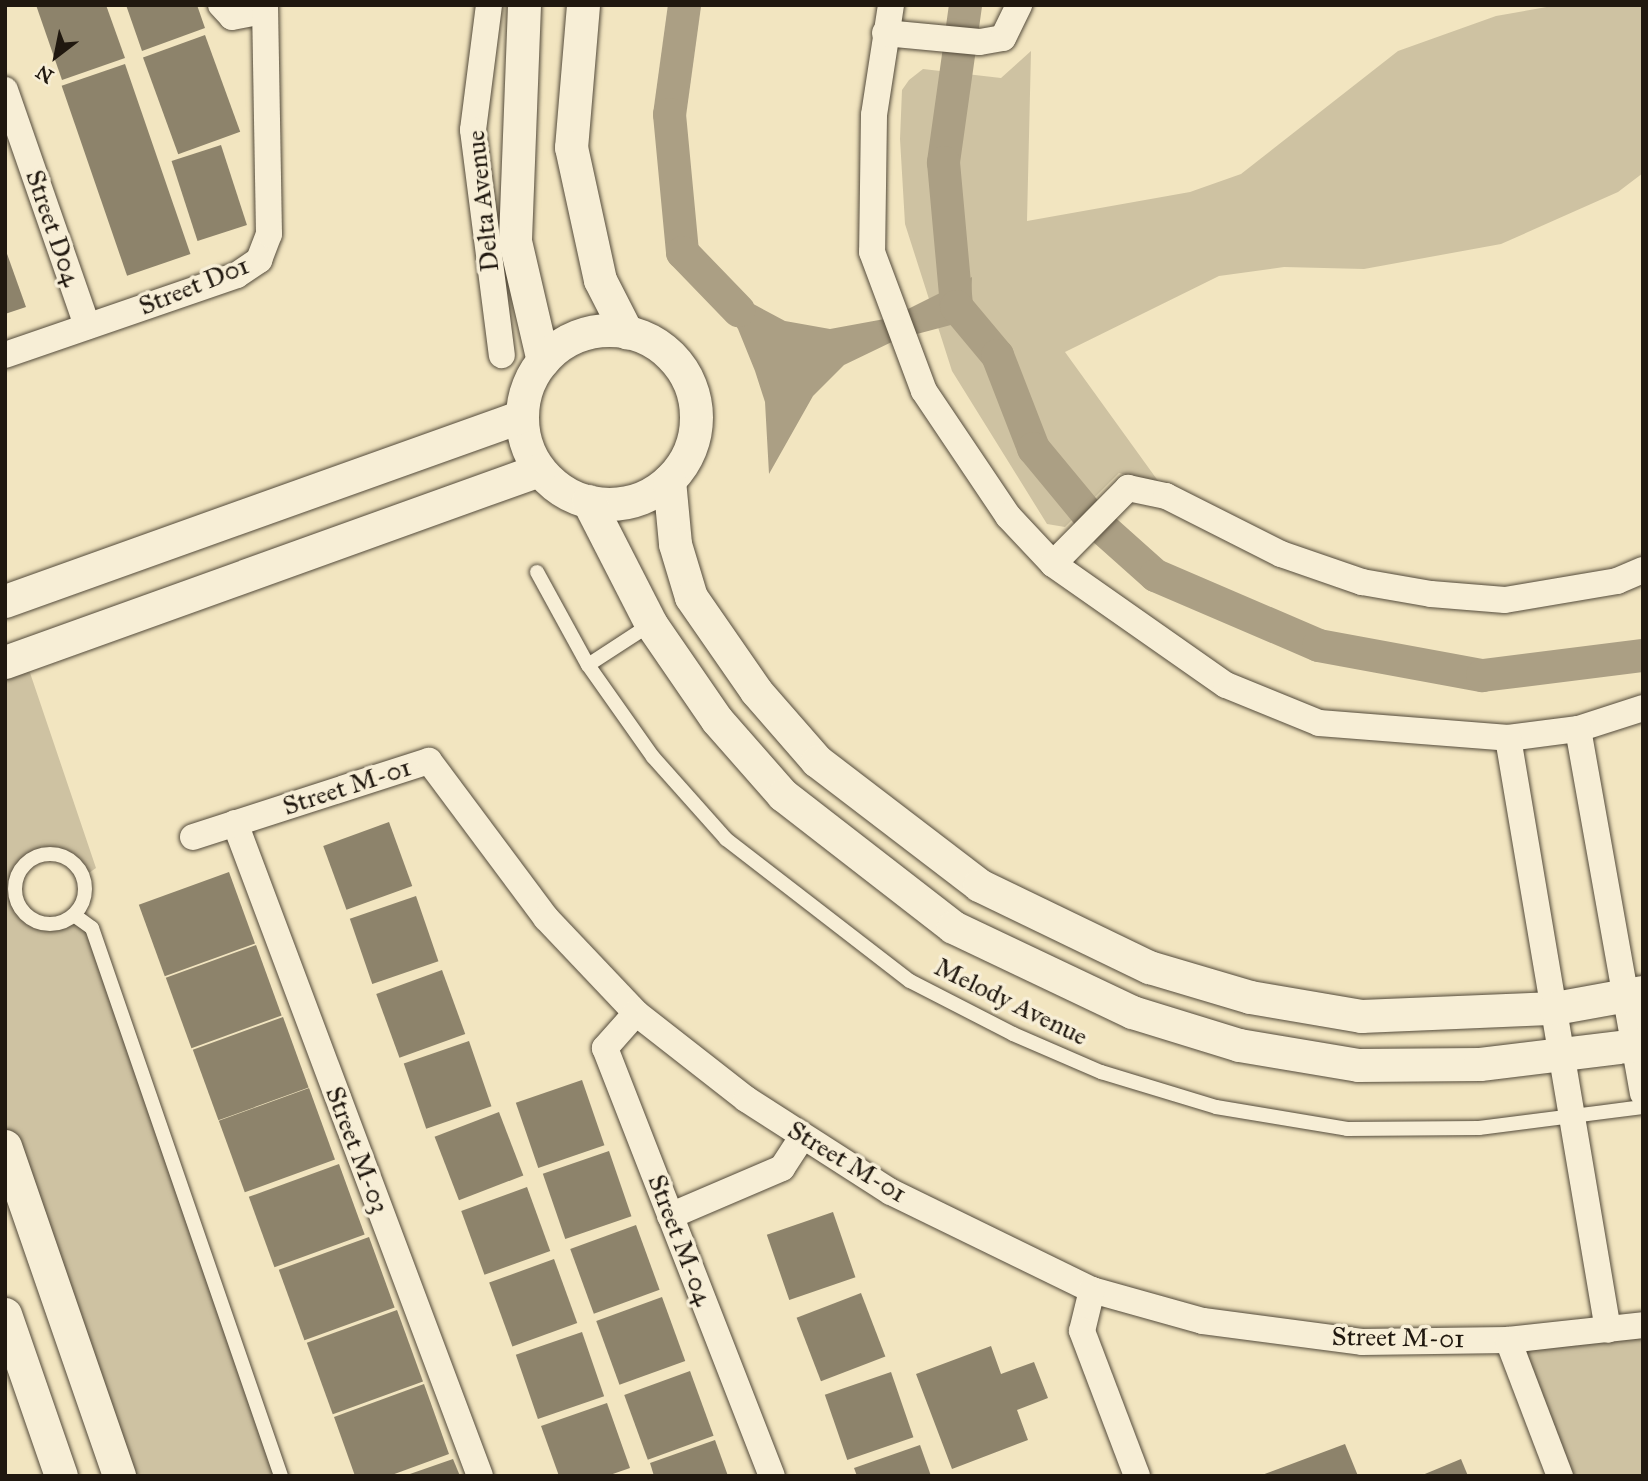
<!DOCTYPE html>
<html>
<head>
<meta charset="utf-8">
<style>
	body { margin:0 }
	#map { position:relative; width:1648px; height:1481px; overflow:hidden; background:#f2e5c0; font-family:"IM FELL Great Primer",serif }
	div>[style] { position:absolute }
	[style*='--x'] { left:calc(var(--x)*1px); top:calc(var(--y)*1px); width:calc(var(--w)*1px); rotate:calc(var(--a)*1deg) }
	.green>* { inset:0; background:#cec2a2 }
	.water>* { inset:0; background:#ab9f84 }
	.canal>* { height:33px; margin:-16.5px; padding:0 16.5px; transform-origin:16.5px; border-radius:16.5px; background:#ab9f84 }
	.building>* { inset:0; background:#8d836b; transform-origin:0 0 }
	.roads { filter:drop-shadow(0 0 2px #544b3b) drop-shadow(0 0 2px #544b3b) }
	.service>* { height:14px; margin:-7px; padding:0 7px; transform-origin:7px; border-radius:7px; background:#f7eed6 }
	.service>.ring { margin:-7px; padding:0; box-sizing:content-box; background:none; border:14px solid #f7eed6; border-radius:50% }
	.minor>* { height:26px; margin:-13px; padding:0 13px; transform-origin:13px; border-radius:13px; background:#f7eed6 }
	.tertiary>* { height:33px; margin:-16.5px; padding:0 16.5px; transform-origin:16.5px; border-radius:16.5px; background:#f7eed6 }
	.tertiary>.ring { margin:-16.5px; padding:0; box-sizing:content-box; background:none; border:33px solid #f7eed6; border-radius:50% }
	span { translate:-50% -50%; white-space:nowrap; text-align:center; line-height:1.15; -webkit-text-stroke:7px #f7eed6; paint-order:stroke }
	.street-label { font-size:26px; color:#20180f }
	.frame { position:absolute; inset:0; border:7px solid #20180f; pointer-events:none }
	.north { position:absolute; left:21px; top:21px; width:70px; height:70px; -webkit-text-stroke:5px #f7eed6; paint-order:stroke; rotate:212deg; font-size:19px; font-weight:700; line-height:28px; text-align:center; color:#20180f }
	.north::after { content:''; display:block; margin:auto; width:24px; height:32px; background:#20180f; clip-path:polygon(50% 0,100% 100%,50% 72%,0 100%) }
</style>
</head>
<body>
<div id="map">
	<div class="green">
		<i style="clip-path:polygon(1558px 5px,1643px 5px,1643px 173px,1618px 192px,1501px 244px,1364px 269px,1284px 267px,1219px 276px,1065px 352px,1161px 485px,1119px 473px,1065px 527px,1047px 524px,952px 371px,905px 224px,900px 139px,902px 90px,909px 80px,923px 69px,1001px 78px,1031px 51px,1027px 221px,1190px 192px,1241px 174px,1398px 51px,1496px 16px)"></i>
		<i style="clip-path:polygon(24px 655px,96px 868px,83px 877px,70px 860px,43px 854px,23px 866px,16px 897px,22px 910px,42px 923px,74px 915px,92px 928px,281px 1476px,119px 1476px,5px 1146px,5px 662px)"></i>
		<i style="clip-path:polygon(1643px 1325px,1643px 1476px,1560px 1476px,1508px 1340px)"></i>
	</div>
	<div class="water">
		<i style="clip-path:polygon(972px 277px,971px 302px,990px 322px,966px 321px,898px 339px,844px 365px,813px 396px,769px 474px,765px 402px,755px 371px,738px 329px,705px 278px,785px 321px,830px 329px,890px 318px)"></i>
	</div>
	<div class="canal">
		<i style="--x:684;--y:5;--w:110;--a:97.8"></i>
		<i style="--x:669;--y:114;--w:139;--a:84.6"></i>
		<i style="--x:682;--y:252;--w:81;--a:46"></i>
		<i style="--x:965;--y:5;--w:159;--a:98"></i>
		<i style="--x:943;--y:162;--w:145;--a:84.8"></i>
		<i style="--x:956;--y:306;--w:64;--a:50.1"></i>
		<i style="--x:997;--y:355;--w:100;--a:68.8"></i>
		<i style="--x:1033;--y:448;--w:91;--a:50.4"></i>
		<i style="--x:1091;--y:518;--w:86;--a:41.7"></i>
		<i style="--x:1155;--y:575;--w:177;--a:23.2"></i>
		<i style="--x:1318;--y:645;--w:167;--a:10.4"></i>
		<i style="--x:1482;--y:675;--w:162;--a:-7.1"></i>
	</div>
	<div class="building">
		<i style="clip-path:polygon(36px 5px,106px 5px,125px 58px,62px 80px)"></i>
		<i style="clip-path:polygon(126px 5px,197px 5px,205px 28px,142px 51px)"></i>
		<i style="left:205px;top:35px;width:103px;height:66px;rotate:70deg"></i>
		<i style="left:125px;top:64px;width:201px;height:67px;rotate:71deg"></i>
		<i style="left:221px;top:145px;width:84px;height:52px;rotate:72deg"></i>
		<i style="clip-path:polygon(6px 251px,26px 307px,5px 314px,5px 252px)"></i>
		<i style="left:389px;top:822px;width:68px;height:70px;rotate:70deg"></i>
		<i style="left:229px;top:872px;width:76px;height:96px;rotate:70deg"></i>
		<i style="left:416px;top:896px;width:69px;height:70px;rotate:71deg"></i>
		<i style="left:256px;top:945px;width:75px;height:96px;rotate:70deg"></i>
		<i style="left:442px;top:970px;width:68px;height:70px;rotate:70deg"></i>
		<i style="left:283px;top:1017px;width:75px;height:96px;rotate:70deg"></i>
		<i style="left:469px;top:1041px;width:69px;height:69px;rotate:71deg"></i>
		<i style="left:582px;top:1080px;width:69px;height:70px;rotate:71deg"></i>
		<i style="left:309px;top:1088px;width:76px;height:96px;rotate:70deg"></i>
		<i style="left:499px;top:1112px;width:68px;height:69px;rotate:69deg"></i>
		<i style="left:609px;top:1151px;width:69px;height:70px;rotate:71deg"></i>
		<i style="left:339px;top:1164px;width:75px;height:96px;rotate:70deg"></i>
		<i style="left:527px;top:1187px;width:68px;height:70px;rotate:70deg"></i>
		<i style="left:833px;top:1212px;width:69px;height:70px;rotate:71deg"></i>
		<i style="left:636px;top:1225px;width:69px;height:70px;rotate:70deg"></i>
		<i style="left:369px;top:1237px;width:75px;height:96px;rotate:70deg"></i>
		<i style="left:554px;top:1259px;width:68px;height:69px;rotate:70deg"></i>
		<i style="left:861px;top:1293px;width:68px;height:69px;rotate:69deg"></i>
		<i style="left:662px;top:1297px;width:68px;height:70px;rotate:70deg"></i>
		<i style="left:397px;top:1310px;width:76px;height:96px;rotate:70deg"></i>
		<i style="left:582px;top:1332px;width:68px;height:70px;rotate:71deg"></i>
		<i style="clip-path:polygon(991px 1346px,1001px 1374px,1034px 1362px,1048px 1398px,1017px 1410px,1028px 1440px,952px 1469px,916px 1374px)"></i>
		<i style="left:690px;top:1371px;width:69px;height:70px;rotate:70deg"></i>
		<i style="left:891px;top:1372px;width:69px;height:70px;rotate:71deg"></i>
		<i style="clip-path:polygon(424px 1384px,449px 1454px,389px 1476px,355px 1476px,334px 1417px)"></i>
		<i style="clip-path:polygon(607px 1403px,630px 1468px,607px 1476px,559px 1476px,541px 1426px)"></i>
		<i style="clip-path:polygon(715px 1440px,728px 1476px,654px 1476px,650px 1463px)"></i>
		<i style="clip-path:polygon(1345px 1444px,1358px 1476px,1262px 1476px,1262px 1475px)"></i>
		<i style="clip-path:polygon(920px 1445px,931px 1476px,857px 1476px,854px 1468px)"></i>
		<i style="clip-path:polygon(453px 1459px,460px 1476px,407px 1476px,407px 1475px)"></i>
		<i style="clip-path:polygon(1461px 1459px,1468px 1476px,1420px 1476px)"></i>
	</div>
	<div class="roads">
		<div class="service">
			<i style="--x:537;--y:572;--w:106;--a:61.3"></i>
			<i style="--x:588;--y:665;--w:113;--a:54.8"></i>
			<i style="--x:653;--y:757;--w:110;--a:48.3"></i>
			<i style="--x:726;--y:839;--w:232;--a:37.7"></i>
			<i style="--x:910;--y:981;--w:116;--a:27.2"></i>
			<i style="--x:1013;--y:1034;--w:96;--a:23.4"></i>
			<i style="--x:1101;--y:1072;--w:120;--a:16.9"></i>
			<i style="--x:1216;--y:1107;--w:133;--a:9.5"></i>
			<i style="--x:1347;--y:1129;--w:132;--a:-0.4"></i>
			<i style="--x:1479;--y:1128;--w:165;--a:-7.3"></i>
			<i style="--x:588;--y:665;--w:75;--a:-33.1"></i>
			<i class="ring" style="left:15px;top:854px;width:56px;height:56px"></i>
			<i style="--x:74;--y:915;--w:22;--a:36"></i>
			<i style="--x:92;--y:928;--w:580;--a:70.97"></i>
		</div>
		<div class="minor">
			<i style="--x:221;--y:5;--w:16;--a:47"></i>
			<i style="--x:232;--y:17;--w:33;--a:-11"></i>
			<i style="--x:489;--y:5;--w:126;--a:97.3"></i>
			<i style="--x:473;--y:130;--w:227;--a:82.7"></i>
			<i style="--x:891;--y:5;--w:111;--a:98.8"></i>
			<i style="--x:874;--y:115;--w:137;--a:90.8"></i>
			<i style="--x:872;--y:252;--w:148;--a:69.5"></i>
			<i style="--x:924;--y:391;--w:151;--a:56.1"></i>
			<i style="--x:1008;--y:516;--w:66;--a:46.8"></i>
			<i style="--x:1053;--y:564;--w:211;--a:35"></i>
			<i style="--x:1226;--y:685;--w:100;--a:22.2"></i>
			<i style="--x:1319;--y:723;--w:190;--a:4.5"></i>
			<i style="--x:1508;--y:738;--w:71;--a:-7.3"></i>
			<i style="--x:1578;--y:729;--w:68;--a:-17.9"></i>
			<i style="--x:885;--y:33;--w:95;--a:5.4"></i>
			<i style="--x:980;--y:42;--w:23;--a:-10"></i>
			<i style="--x:1003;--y:38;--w:37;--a:-64"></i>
			<i style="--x:5;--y:90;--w:250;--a:70.8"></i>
			<i style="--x:5;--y:355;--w:245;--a:-19"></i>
			<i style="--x:237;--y:275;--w:27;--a:-34"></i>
			<i style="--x:259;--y:260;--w:28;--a:-69"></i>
			<i style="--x:269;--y:234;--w:229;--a:-91"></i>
			<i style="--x:1053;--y:564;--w:107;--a:-45.4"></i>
			<i style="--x:1128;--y:488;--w:39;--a:12"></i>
			<i style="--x:1166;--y:496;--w:129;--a:26.8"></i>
			<i style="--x:1281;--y:554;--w:86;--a:19.1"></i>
			<i style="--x:1362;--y:582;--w:70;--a:9.9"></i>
			<i style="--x:1431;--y:594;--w:74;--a:4.6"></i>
			<i style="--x:1505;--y:600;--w:114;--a:-9.6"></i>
			<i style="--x:1617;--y:581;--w:28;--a:-23"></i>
			<i style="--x:1578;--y:729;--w:370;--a:79.9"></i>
			<i style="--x:1508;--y:738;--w:600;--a:80.41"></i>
			<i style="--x:235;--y:823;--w:697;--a:69.43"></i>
			<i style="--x:193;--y:837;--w:248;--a:-17.9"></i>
			<i style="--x:429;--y:761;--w:196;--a:53.3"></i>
			<i style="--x:546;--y:918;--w:131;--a:46.5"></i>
			<i style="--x:636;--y:1013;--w:140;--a:38"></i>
			<i style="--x:746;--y:1099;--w:172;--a:32.7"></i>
			<i style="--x:891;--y:1192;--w:224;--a:26"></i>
			<i style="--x:1092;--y:1290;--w:115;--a:15.6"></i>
			<i style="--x:1203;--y:1321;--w:160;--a:7.5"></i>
			<i style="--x:1362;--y:1342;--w:146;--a:-0.8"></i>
			<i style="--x:1508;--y:1340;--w:136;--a:-6.3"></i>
			<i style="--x:636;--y:1013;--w:47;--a:131.5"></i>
			<i style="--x:605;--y:1048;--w:459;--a:68.7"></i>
			<i style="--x:670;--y:1216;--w:122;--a:-23.2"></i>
			<i style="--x:782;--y:1168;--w:37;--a:-57"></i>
			<i style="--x:1092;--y:1290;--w:42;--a:103.7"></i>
			<i style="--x:1082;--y:1331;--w:155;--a:69.2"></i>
			<i style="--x:1508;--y:1340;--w:146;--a:69.1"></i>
		</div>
		<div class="tertiary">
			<i style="--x:524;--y:5;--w:236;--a:92.2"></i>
			<i style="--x:515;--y:241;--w:123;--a:76.9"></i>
			<i style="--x:583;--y:5;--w:143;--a:94.8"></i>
			<i style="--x:571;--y:147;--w:136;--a:77.7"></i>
			<i style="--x:600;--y:280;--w:59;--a:63"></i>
			<i class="ring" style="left:522px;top:330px;width:141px;height:141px"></i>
			<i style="--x:669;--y:480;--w:64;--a:84.6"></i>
			<i style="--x:675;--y:544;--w:55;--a:73.2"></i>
			<i style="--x:691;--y:597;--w:114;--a:55.3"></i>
			<i style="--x:756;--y:691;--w:93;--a:48.9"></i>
			<i style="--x:817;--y:761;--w:204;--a:37.4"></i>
			<i style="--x:979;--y:885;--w:189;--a:25.8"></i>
			<i style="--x:1149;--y:967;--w:105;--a:16.5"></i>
			<i style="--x:1250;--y:997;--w:113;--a:9.7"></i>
			<i style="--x:1361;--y:1016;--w:194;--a:-2.4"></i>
			<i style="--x:1555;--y:1008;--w:89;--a:-10.3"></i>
			<i style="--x:588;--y:501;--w:138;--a:62.9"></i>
			<i style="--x:651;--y:624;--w:116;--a:55.5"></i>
			<i style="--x:717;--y:720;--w:100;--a:48.7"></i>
			<i style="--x:783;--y:795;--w:215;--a:37.8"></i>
			<i style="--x:953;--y:927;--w:198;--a:25.4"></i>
			<i style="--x:1132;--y:1012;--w:112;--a:17.1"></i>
			<i style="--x:1239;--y:1045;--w:121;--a:9.5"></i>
			<i style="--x:1358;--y:1065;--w:122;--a:-0.5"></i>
			<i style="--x:1480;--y:1064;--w:164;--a:-7"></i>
			<i style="--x:5;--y:601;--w:549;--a:-19.69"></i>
			<i style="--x:5;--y:662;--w:567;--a:-19.78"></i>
			<i style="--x:5;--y:1146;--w:349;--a:70.9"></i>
			<i style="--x:5;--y:1314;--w:171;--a:70.9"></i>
		</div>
	</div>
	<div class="street-label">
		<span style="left:483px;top:201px;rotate:-96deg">Delta Avenue</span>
		<span style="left:53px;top:228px;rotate:71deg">Street D04</span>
		<span style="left:194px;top:286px;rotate:-22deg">Street D01</span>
		<span style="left:347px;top:787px;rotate:-18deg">Street M-01</span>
		<span style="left:1011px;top:1002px;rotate:26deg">Melody Avenue</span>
		<span style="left:357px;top:1150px;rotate:69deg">Street M-03</span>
		<span style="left:847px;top:1162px;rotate:31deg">Street M-01</span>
		<span style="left:680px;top:1240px;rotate:69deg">Street M-04</span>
		<span style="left:1398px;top:1338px;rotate:1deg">Street M-01</span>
	</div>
	<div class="frame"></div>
	<div class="north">N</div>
</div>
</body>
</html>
